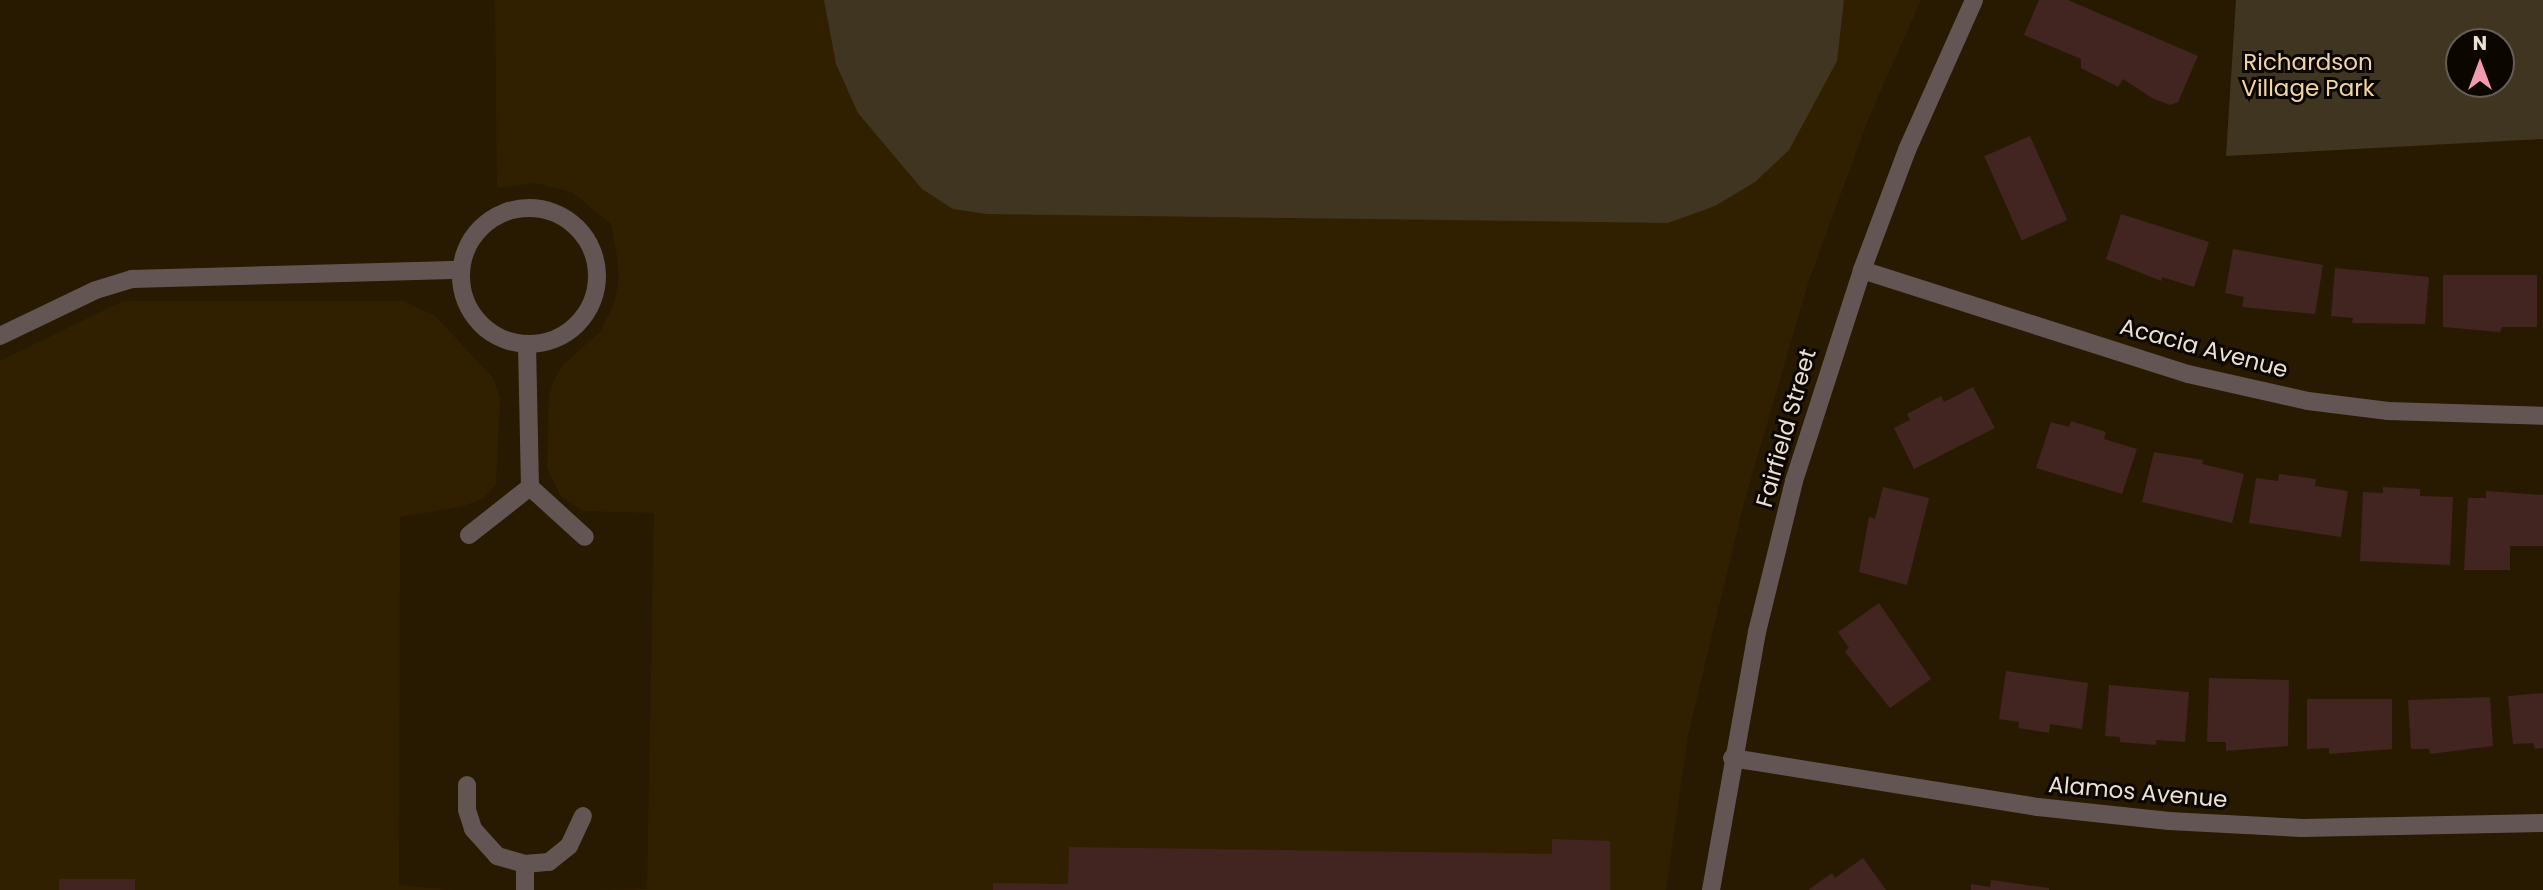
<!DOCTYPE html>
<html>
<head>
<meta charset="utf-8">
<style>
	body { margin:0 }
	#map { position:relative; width:2543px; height:890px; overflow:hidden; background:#281a01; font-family:Poppins,sans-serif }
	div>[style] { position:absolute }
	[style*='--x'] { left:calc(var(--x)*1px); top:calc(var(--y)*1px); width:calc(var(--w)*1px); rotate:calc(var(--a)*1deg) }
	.built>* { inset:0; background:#312000 }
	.green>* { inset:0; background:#403520 }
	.building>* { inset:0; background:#422421; transform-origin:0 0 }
	.minor>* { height:18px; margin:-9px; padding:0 9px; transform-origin:9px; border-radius:9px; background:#635554 }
	.minor>.ring { margin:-9px; padding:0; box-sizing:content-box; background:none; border:18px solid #635554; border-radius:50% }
	span { translate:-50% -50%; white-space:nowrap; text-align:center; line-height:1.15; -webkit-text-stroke:6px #0c0601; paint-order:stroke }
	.park-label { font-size:23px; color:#f1d5a4 }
	.street-label { font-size:23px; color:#eae1d2 }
	.north { position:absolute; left:2445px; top:28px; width:70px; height:70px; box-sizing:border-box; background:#0c0601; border:2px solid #655e55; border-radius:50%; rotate:0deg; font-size:19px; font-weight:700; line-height:28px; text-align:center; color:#eae1d2 }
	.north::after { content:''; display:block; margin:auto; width:24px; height:32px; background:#f19ab2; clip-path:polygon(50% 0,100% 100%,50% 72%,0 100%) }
</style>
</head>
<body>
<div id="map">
	<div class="built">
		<i style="clip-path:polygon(495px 0,1921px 0,1869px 117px,1808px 283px,1743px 506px,1688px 735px,1666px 890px,592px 890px,647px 889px,654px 513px,583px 511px,561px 496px,547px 468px,549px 397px,554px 380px,564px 364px,601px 331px,615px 301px,619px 278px,616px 249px,611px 224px,572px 192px,535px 183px,497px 188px)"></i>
		<i style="clip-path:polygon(123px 301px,403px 301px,435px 316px,493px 378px,500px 398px,496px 484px,484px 498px,461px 507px,400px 517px,399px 885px,452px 890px,0 890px,0 361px)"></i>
	</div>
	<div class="green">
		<i style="clip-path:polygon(824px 0,1844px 0,1837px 61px,1789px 150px,1755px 182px,1715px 206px,1668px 223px,987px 214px,953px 209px,922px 189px,858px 113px,836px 64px)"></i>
		<i style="clip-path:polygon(evenodd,2236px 0,2543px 0,2543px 139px,2226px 156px,2236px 0,2501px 42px,2501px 84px,2459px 84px,2459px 42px,2501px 42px)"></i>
	</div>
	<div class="building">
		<i style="clip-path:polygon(2039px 0,2068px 0,2198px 56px,2178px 102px,2170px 105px,2152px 98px,2123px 79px,2118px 87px,2081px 68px,2081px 59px,2024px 35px)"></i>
		<i style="left:2030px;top:136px;width:92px;height:50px;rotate:66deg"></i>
		<i style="clip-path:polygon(2121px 214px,2209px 242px,2194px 287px,2162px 277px,2161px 281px,2106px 259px)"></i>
		<i style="clip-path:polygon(2233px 249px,2323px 265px,2315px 314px,2242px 307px,2244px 297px,2225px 293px)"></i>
		<i style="clip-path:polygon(2335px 268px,2429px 277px,2425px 324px,2352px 323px,2353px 318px,2331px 316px)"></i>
		<i style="clip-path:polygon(2443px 275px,2537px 275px,2537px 327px,2502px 327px,2500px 332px,2443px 327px)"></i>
		<i style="clip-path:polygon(1973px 387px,1995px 428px,1914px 469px,1894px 428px,1910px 420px,1907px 414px,1941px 396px,1944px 402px)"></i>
		<i style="clip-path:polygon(2071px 421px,2106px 432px,2104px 439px,2137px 449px,2122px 494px,2036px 468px,2051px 422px,2069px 427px)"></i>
		<i style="clip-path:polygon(2154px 452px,2203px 460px,2202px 464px,2244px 474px,2232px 523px,2142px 502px)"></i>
		<i style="clip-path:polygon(2279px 474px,2316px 479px,2315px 486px,2348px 491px,2341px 537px,2249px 523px,2256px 478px,2278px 481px)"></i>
		<i style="clip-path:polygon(1883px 487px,1929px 498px,1907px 585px,1859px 572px,1869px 517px,1875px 519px)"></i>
		<i style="clip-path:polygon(2383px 487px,2420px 489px,2420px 496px,2453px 497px,2450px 565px,2360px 561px,2363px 492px,2383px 493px)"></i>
		<i style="clip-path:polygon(2486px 491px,2543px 495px,2543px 546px,2510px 546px,2510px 570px,2464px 570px,2468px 498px,2486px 498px)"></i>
		<i style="clip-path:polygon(1879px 603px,1931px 679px,1890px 708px,1845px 652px,1849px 648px,1838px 632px)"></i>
		<i style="clip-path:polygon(2006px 671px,2088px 683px,2082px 729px,2050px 724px,2049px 733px,2018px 728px,2019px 722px,1999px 719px)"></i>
		<i style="clip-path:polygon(2209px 678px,2289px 680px,2288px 746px,2226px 751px,2226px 742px,2207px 742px)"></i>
		<i style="clip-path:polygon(2109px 685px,2189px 692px,2185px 742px,2156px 740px,2156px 745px,2120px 742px,2120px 737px,2105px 736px)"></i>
		<i style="clip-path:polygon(2543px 693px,2543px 748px,2535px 749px,2533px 743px,2513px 744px,2508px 696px)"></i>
		<i style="clip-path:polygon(2490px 697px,2493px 746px,2430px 754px,2429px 749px,2411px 749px,2408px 700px)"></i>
		<i style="clip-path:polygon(2307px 699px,2392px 699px,2392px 749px,2329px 754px,2329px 748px,2307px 749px)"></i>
		<i style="clip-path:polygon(1552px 839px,1610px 841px,1610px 890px,993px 890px,993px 883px,1068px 884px,1069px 847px,1552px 854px)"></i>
		<i style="clip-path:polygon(1863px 858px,1886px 890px,1808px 890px,1832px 873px,1835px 878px)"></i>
		<i style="left:59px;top:879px;width:76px;height:11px"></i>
		<i style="clip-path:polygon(1991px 880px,2049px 888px,2049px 890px,1971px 890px,1971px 884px,1990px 887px)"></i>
	</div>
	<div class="minor">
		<i class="ring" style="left:461px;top:208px;width:118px;height:118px"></i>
		<i style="--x:1862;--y:270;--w:342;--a:17.7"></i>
		<i style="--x:2188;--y:374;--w:123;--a:12.7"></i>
		<i style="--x:2308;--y:401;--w:81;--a:7.1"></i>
		<i style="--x:2388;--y:411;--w:155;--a:1.8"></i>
		<i style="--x:0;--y:336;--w:106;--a:-25.6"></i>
		<i style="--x:96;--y:290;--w:38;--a:-17"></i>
		<i style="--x:132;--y:279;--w:329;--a:-1.6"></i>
		<i style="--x:527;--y:344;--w:143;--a:88.8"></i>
		<i style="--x:530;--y:487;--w:74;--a:42.3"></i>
		<i style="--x:469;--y:535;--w:78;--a:-38.2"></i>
		<i style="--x:1732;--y:758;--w:310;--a:9.1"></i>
		<i style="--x:2038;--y:807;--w:132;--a:6.1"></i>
		<i style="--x:2169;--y:821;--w:133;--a:3"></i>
		<i style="--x:2302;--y:828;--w:241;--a:-1.2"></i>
		<i style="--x:467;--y:785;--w:25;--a:90"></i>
		<i style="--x:467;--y:810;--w:20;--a:72"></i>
		<i style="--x:473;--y:829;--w:36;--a:48"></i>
		<i style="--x:497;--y:856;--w:29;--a:16"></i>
		<i style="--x:525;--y:864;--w:24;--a:-5"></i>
		<i style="--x:549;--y:862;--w:26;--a:-39"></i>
		<i style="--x:569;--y:846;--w:33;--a:-65"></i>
		<i style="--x:525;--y:890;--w:26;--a:-90"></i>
		<i style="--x:1711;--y:890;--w:262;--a:-79.9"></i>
		<i style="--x:1757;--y:632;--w:155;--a:-76.2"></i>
		<i style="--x:1794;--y:481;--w:222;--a:-72.1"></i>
		<i style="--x:1862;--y:270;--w:128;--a:-69.4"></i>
		<i style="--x:1907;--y:150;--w:164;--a:-65.9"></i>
	</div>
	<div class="park-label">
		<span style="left:2308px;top:75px">Richardson<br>Village Park</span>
	</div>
	<div class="street-label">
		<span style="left:2204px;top:348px;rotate:15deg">Acacia Avenue</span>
		<span style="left:1786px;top:428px;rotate:-74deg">Fairfield Street</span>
		<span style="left:2138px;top:792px;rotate:5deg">Alamos Avenue</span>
	</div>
	<div class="north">N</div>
</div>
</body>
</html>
